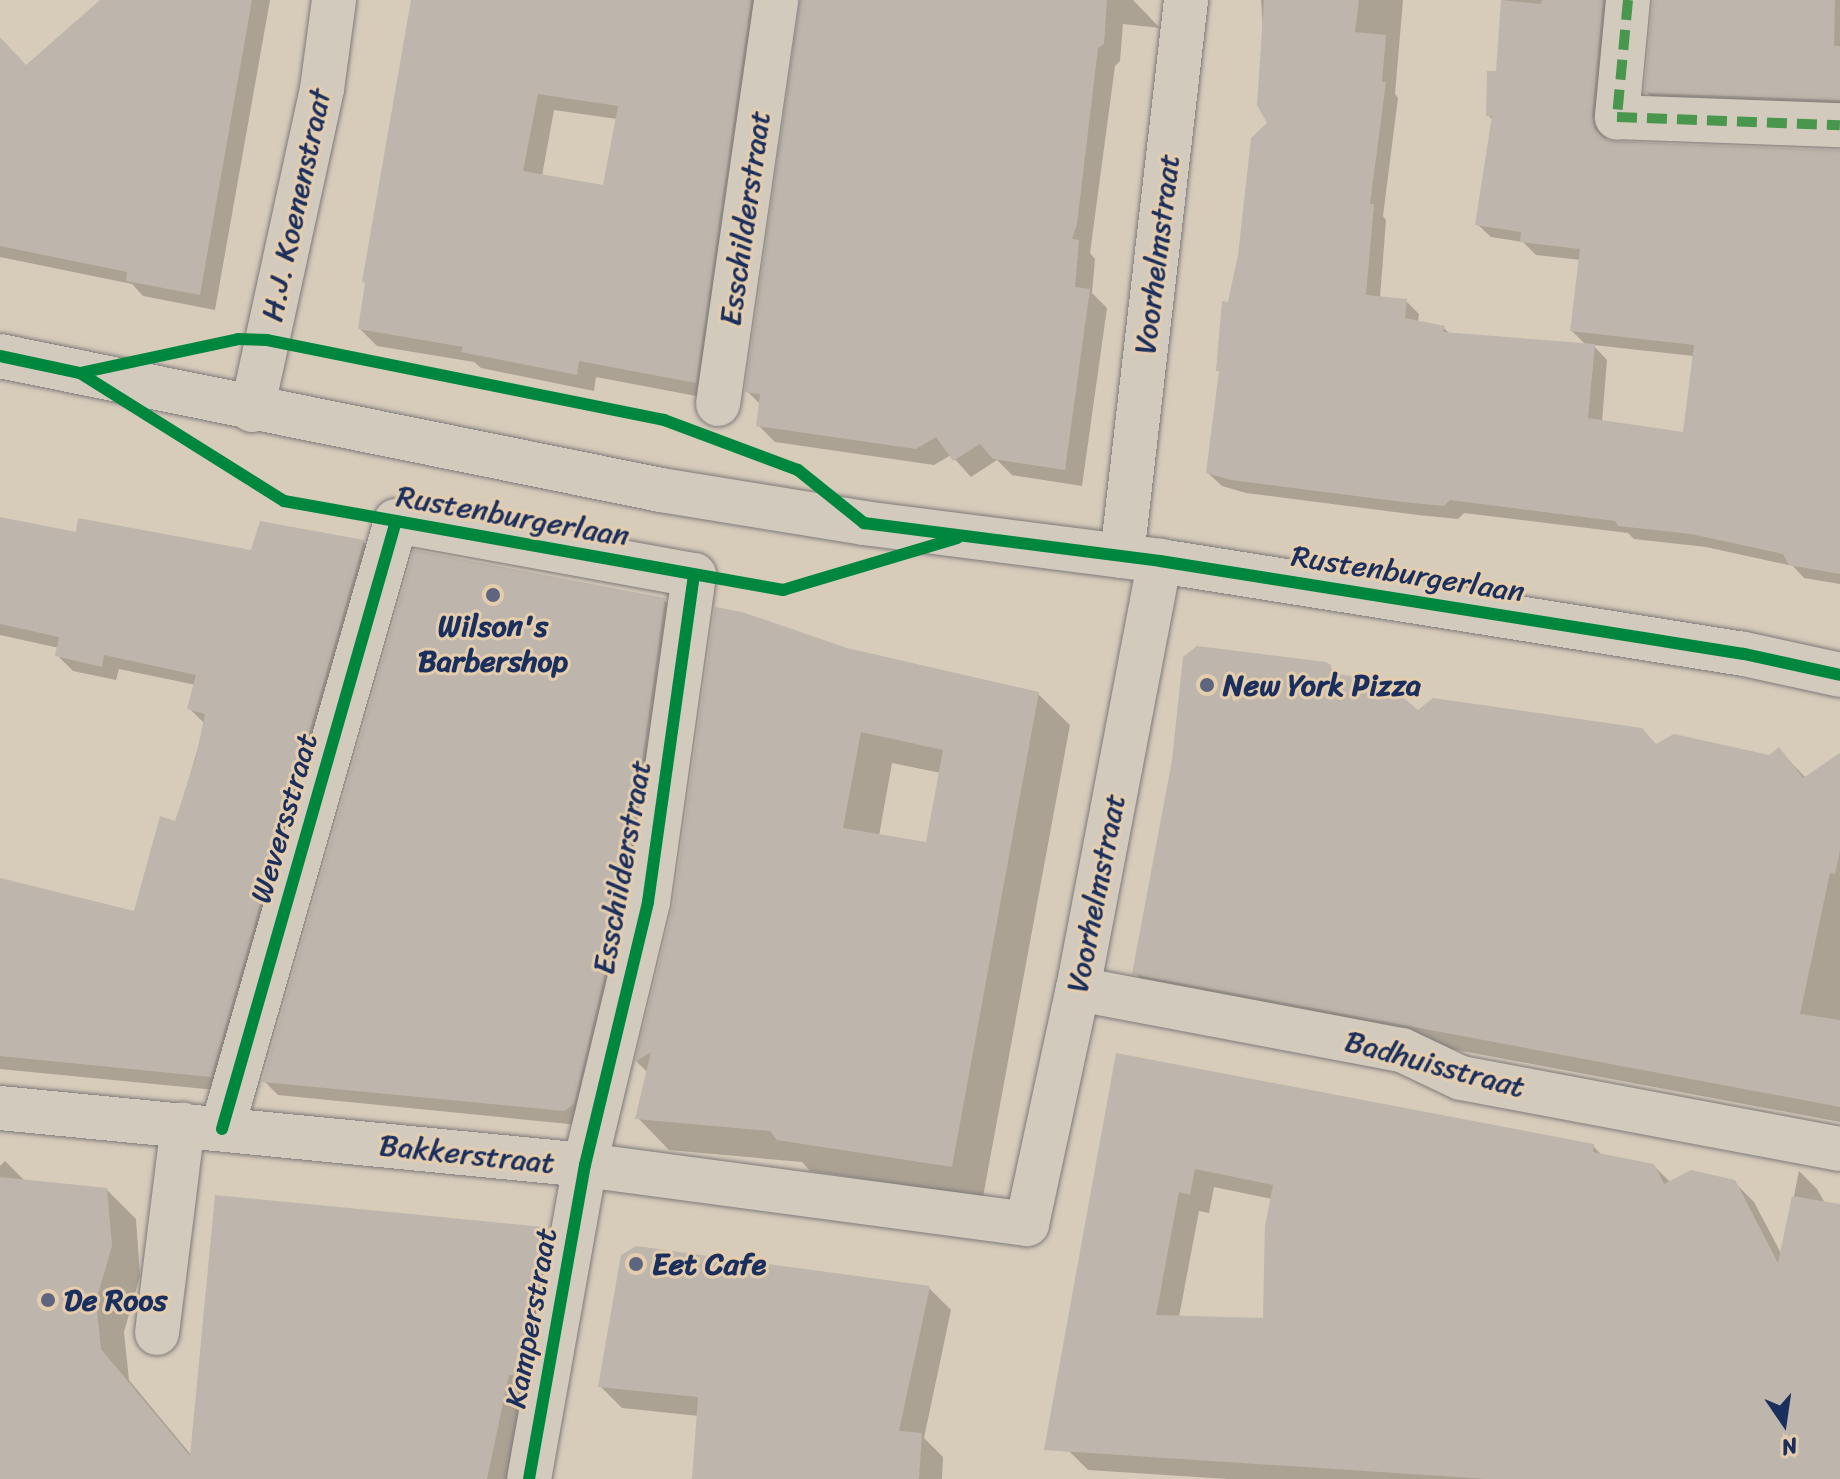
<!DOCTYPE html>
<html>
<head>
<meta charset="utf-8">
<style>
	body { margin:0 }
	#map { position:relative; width:1840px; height:1479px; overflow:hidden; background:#d7cbba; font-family:Sriracha,sans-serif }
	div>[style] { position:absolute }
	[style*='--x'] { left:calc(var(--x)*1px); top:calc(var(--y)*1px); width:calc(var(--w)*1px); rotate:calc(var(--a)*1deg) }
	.shadow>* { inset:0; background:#0003 }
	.building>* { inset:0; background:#beb6ac }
	.roads { filter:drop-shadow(0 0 2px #7c7a7b) drop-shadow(0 0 2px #7c7a7b) }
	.street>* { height:44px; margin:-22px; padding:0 22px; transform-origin:22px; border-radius:22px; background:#d3cabe }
	.secondary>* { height:44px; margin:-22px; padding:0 22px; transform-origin:22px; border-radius:22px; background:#d3cabe }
	.quiet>* { height:10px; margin-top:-5px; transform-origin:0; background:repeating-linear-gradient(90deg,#49964d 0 20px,transparent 0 30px) }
	.cycleway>* { height:12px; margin:-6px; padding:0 6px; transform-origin:6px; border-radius:6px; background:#00873e }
	.dots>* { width:22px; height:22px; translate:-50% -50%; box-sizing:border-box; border:4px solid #e4cdad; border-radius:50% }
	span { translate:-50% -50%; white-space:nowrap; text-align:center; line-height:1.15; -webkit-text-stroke:6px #e4cdad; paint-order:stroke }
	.street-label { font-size:30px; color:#1b2f5e }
	.poi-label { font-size:30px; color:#1b2f5e; font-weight:700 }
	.left { translate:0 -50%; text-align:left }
	.north { position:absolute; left:1744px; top:1383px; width:80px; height:80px; -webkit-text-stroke:6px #e4cdad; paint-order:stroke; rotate:167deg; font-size:22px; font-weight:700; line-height:32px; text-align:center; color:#1b2f5e }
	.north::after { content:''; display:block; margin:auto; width:28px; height:36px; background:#1b2f5e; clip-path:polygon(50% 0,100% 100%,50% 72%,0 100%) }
</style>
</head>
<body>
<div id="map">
	<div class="shadow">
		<i style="clip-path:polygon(103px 0,270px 0,215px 310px,143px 296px,132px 284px,0 257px,0 39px,27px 68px)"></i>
		<i style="clip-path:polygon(evenodd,412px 0,775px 0,712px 399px,596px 377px,594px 391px,481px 368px,474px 362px,377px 346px,360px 329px,412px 0,554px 110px,617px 119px,604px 187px,542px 176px,554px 110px)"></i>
		<i style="clip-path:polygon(802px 0,1133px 0,1160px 28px,1123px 24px,1120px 61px,1115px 66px,1090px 253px,1095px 259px,1092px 293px,1107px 308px,1082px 486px,1012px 475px,997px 460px,971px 477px,951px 455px,934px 465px,775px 442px,758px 425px,761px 405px,747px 391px)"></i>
		<i style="clip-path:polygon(evenodd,1261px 0,1403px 0,1395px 94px,1398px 98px,1383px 216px,1386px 220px,1380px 298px,1406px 301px,1419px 314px,1418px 323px,1444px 328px,1451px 335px,1587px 346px,1572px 331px,1581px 260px,1536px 255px,1523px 242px,1491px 237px,1477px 224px,1493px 120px,1488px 115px,1498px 73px,1503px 0,1620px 0,1605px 129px,1607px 141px,1840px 152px,1840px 584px,1804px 578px,1793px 566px,1706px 547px,1634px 539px,1628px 533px,1464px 513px,1458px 519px,1418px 515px,1246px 493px,1222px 486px,1208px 473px,1221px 373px,1218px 370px,1269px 124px,1261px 0,1593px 345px,1694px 356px,1685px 434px,1602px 422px,1607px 360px,1593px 345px)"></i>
		<i style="clip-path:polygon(1655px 0,1840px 0,1840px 112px,1660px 106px,1646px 92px)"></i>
		<i style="clip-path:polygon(0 518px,77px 535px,253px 553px,261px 523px,364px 542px,379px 557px,226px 1091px,0 1069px,0 880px,135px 914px,176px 823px,205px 724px,190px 709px,196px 685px,119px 669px,116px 680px,73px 671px,57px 655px,59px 648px,0 635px)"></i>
		<i style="clip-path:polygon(664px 600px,679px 614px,637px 913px,579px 1125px,278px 1095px,264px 1081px)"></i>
		<i style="clip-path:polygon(evenodd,846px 650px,1038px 694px,1070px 725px,983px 1197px,810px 1171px,802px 1162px,669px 1150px,638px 1118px,648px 1073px,637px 1062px,675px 906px,846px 650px,892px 763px,941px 773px,927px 845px,879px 836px,892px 763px)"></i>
		<i style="clip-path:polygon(1329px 667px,1364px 691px,1418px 713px,1657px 746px,1770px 757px,1779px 750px,1806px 778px,1840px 773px,1840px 1122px,1154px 993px,1135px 973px)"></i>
		<i style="clip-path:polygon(evenodd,1118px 1055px,1593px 1146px,1603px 1156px,1653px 1165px,1671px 1183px,1734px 1182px,1754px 1202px,1782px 1255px,1799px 1171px,1817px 1189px,1830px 1212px,1840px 1209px,1840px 1479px,1228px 1479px,1088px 1470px,1049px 1431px,1118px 1055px,1214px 1187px,1272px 1199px,1265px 1320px,1179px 1317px,1199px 1211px,1209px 1213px,1214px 1187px)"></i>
		<i style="clip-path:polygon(5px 1161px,25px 1181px,107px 1190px,136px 1219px,140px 1276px,124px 1332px,129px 1380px,192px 1456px,542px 1229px,571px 1258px,521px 1479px,0 1479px,0 1166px)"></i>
		<i style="clip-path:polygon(929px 1288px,951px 1310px,924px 1438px,943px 1457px,942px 1479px,694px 1479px,699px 1416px,622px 1408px,600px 1386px)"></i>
	</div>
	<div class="building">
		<i style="clip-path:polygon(100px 0,252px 0,200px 295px,126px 281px,127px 272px,0 246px,0 37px,26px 65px)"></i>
		<i style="clip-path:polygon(evenodd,411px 0,751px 0,696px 383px,579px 361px,577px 375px,461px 352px,463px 347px,358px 329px,365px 283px,362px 282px,411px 0,538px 94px,618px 106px,603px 185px,523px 171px,538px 94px)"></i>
		<i style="clip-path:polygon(800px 0,1107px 0,1104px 44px,1098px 48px,1077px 224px,1072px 239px,1079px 240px,1075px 287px,1090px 289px,1065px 470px,993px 459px,980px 444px,953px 461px,936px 437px,916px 449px,756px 426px,760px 394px,745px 392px)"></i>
		<i style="clip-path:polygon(1264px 0,1359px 0,1355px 32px,1386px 35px,1382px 82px,1386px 82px,1370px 204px,1374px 204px,1366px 295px,1407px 299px,1405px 318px,1445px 326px,1443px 332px,1595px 344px,1588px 418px,1683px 432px,1694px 345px,1570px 331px,1580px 249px,1520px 242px,1521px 232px,1475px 225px,1492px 116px,1486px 116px,1487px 71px,1496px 71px,1501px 0,1541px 4px,1542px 0,1603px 0,1592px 115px,1595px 129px,1604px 138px,1616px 142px,1840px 150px,1840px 574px,1789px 565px,1783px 554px,1691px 534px,1618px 526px,1615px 521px,1450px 500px,1444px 506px,1403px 502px,1231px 480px,1206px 473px,1219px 371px,1216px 371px,1222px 301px,1228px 302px,1238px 255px,1251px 138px,1267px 123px,1257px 105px)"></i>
		<i style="clip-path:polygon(1653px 0,1835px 0,1834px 46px,1840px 46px,1840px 100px,1644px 93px)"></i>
		<i style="clip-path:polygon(0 517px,76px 532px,78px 518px,251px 550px,260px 521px,364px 540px,211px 1077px,0 1056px,0 878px,134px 911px,160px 816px,175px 821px,196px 757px,205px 714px,187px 709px,196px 675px,104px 655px,102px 667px,55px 656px,59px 637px,0 624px)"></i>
		<i style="clip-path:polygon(414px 550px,665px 598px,623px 897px,574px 1104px,564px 1111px,262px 1082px)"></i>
		<i style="clip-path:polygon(evenodd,715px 607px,742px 612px,847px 648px,1039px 692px,952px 1167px,777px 1140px,770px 1131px,635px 1119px,651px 1052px,635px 1062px,673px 906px,715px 607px,861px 732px,943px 750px,926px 842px,843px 828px,861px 732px)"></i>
		<i style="clip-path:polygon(1197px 646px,1326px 662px,1331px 665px,1330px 673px,1353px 676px,1363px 688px,1399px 694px,1418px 710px,1433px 698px,1642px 728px,1656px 744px,1674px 734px,1769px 755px,1779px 747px,1803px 778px,1840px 753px,1840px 851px,1835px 874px,1830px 873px,1800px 1014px,1840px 1020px,1840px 1107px,1132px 974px,1172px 760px,1183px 657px)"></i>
		<i style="clip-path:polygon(evenodd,1116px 1053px,1594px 1144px,1593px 1152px,1654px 1164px,1664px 1184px,1691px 1170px,1735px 1180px,1778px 1263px,1792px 1196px,1840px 1204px,1840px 1479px,1488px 1479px,1044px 1450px,1116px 1053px,1195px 1169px,1273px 1185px,1265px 1226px,1263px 1318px,1156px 1315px,1179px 1192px,1190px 1195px,1195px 1169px)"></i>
		<i style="clip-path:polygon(0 1177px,107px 1188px,112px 1246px,96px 1301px,101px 1349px,190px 1456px,215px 1195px,543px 1227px,518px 1376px,509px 1375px,487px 1479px,0 1479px)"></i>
		<i style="clip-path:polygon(636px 1246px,930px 1286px,899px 1431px,922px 1433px,919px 1479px,692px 1479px,698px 1397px,598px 1387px,621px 1255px)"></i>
	</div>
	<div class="roads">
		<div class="street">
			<i style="--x:1628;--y:0;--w:118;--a:95.4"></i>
			<i style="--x:1617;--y:117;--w:223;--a:2.1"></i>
			<i style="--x:718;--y:404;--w:408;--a:-81.8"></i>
			<i style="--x:252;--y:410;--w:329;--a:-77.7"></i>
			<i style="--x:322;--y:89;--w:90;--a:-82.3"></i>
			<i style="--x:1122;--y:556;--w:560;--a:-83.43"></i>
			<i style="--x:1078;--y:989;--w:330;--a:10.7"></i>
			<i style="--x:1402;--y:1050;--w:65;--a:25.4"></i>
			<i style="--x:1461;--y:1078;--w:386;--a:10.6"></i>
			<i style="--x:0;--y:1108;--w:588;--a:5.57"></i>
			<i style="--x:585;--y:1165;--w:446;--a:7.6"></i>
			<i style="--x:1027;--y:1224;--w:240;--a:-77.8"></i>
			<i style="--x:1078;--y:989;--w:436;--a:-79.2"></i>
			<i style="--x:222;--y:1129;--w:632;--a:-74.03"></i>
			<i style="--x:396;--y:521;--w:303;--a:10.3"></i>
			<i style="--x:694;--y:575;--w:330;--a:98"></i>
			<i style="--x:648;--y:902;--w:270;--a:103.5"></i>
			<i style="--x:585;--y:1165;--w:319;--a:100.1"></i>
			<i style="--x:157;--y:1333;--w:210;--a:-82.9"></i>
		</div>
		<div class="secondary">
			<i style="--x:0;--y:356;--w:674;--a:11.46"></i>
			<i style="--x:661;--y:490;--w:206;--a:9.2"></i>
			<i style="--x:864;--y:523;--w:298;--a:7.3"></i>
			<i style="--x:1160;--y:561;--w:591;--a:9.05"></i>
			<i style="--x:1744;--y:654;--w:98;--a:12.3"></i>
		</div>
	</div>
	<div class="quiet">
		<i style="--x:1628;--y:0;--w:118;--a:95.4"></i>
		<i style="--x:1617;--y:117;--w:223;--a:2.1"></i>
	</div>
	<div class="cycleway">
		<i style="--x:0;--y:356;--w:82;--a:12"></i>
		<i style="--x:80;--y:373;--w:241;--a:32.1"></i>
		<i style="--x:284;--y:501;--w:507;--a:10.11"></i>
		<i style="--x:783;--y:590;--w:182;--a:-16.6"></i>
		<i style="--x:80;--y:373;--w:162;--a:-12.1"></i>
		<i style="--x:238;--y:339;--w:29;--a:2"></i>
		<i style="--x:267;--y:340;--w:405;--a:11.4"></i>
		<i style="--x:664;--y:420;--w:143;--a:20.5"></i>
		<i style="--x:798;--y:470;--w:85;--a:38.8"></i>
		<i style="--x:864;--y:523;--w:298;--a:7.3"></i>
		<i style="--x:1160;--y:561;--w:591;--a:9.05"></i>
		<i style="--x:1744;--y:654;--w:98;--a:12.3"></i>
		<i style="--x:222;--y:1129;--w:632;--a:-74.03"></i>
		<i style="--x:529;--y:1479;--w:319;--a:-79.9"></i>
		<i style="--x:585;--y:1165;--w:270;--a:-76.5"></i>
		<i style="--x:648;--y:902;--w:330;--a:-82"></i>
	</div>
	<div class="dots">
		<i style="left:493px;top:595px;background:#5d667e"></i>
		<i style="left:1207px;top:685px;background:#5d667e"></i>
		<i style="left:636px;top:1264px;background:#5d667e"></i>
		<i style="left:48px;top:1300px;background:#5d667e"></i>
	</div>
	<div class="street-label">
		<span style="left:296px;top:205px;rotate:-78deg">H.J. Koenenstraat</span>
		<span style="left:745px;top:218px;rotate:-82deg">Esschilderstraat</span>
		<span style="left:1157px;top:254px;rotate:-83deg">Voorhelmstraat</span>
		<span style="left:513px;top:516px;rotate:10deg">Rustenburgerlaan</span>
		<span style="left:1408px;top:574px;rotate:9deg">Rustenburgerlaan</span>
		<span style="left:284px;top:818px;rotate:-74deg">Weversstraat</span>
		<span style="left:622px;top:867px;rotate:-80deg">Esschilderstraat</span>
		<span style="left:1096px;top:893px;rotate:-79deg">Voorhelmstraat</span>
		<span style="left:1435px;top:1064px;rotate:15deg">Badhuisstraat</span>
		<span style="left:467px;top:1154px;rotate:6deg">Bakkerstraat</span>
		<span style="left:531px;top:1318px;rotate:-80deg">Kamperstraat</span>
	</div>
	<div class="poi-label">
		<span style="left:493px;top:643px">Wilson's<br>Barbershop</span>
		<span class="left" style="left:1223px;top:685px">New York Pizza</span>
		<span class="left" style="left:652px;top:1264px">Eet Cafe</span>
		<span class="left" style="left:64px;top:1300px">De Roos</span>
	</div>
	<div class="north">N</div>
</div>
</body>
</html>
